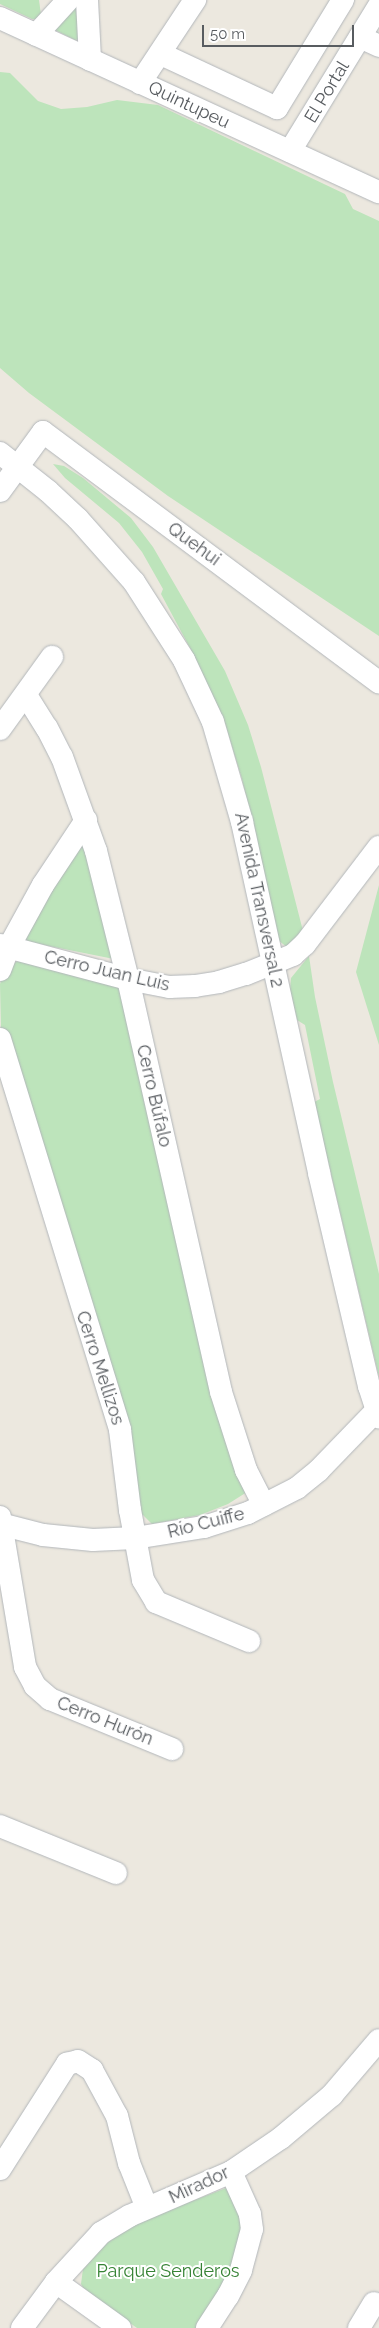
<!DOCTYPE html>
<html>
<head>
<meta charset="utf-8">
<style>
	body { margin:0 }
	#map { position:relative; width:379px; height:2328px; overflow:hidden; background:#ece8df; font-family:Raleway,sans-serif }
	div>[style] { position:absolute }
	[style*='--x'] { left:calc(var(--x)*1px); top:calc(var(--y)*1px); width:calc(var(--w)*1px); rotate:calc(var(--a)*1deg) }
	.green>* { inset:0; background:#bde4bb }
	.roads { filter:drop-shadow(0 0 1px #b2b6ba) drop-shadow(0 0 1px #b2b6ba) }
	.minor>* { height:22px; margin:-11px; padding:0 11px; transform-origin:11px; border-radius:11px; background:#fff }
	span { translate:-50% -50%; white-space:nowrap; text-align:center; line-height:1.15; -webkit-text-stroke:4px #fff; paint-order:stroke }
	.street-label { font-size:18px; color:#585c60 }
	.park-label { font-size:18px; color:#368335 }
	.scale { position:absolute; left:202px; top:25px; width:152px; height:22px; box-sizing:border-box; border:2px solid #585c60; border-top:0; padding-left:6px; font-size:15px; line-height:18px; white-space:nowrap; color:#585c60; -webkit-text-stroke:4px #fff; paint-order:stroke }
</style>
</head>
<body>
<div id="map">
	<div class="green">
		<i style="clip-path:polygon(0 0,39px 0,41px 15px,37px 19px,32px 19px,0 4px)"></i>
		<i style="clip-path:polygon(76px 7px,79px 39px,75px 40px,55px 30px)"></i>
		<i style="clip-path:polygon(0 72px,10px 73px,38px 101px,61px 109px,87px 107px,117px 100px,158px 105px,345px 194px,353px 209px,379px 221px,379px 636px,168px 496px,29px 393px,0 368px)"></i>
		<i style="clip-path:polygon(53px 464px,64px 466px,83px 478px,131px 518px,153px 547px,225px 671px,248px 725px,261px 767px,303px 931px,288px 948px,278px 940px,242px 779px,223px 718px,190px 648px,161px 594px,163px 589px,142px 552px,119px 523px,65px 478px)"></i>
		<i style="clip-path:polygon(83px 839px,114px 959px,29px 942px,25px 940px,22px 931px)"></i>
		<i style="clip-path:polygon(379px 885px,379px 1045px,356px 972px)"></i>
		<i style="clip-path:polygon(309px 956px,315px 997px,333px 1082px,379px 1274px,379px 1377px,314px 1102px,320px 1099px,305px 1025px,297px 1020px,290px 991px,291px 978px)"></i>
		<i style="clip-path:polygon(20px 960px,119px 986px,247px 1492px,228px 1504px,200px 1515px,152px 1524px,140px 1512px,124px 1414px,1px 1028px,0 984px,3px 976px,14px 963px)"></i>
		<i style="clip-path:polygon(226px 2188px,232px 2190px,247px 2237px,199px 2328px,137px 2328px,85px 2291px,81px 2284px,83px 2269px,107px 2243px,122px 2232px,140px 2221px)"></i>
	</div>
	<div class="roads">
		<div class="minor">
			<i style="--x:87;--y:0;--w:60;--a:87.1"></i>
			<i style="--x:0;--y:18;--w:417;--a:24.7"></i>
			<i style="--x:36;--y:35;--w:47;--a:-47.6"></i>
			<i style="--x:360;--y:37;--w:21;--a:25"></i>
			<i style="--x:161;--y:54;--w:128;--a:25"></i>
			<i style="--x:277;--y:108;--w:127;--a:-58.6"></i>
			<i style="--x:140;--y:83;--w:100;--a:-56.5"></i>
			<i style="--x:290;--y:151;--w:170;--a:-58.5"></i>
			<i style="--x:0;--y:453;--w:61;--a:38.4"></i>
			<i style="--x:48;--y:491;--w:41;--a:43"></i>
			<i style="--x:78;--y:519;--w:84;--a:48.4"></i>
			<i style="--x:134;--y:582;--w:93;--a:57.3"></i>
			<i style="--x:184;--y:660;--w:68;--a:64.9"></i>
			<i style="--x:213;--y:722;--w:104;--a:73.8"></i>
			<i style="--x:242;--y:822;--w:359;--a:77.6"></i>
			<i style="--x:319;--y:1173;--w:219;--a:76.8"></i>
			<i style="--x:369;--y:1386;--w:33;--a:72"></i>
			<i style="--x:0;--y:491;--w:73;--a:-53.9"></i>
			<i style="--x:43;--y:432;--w:419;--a:36.7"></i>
			<i style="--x:26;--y:695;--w:39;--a:58"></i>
			<i style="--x:47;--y:728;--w:33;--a:63"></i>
			<i style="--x:62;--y:757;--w:100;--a:70.1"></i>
			<i style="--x:96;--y:851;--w:132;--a:76"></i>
			<i style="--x:128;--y:979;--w:423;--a:77.3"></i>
			<i style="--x:221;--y:1392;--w:82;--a:72.2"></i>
			<i style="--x:246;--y:1470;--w:39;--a:63"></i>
			<i style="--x:0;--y:729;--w:89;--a:-54.2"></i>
			<i style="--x:0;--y:945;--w:132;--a:14.9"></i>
			<i style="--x:128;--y:979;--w:42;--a:11"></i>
			<i style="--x:169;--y:987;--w:26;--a:-2"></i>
			<i style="--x:195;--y:986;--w:24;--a:-9"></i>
			<i style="--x:219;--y:982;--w:28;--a:-17"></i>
			<i style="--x:246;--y:974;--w:51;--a:-22"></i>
			<i style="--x:293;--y:955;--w:16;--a:-43"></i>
			<i style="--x:305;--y:944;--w:122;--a:-52.7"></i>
			<i style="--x:0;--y:970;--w:25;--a:-69"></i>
			<i style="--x:9;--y:947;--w:71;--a:-61.3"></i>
			<i style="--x:43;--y:885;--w:78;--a:-56.5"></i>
			<i style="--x:0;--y:1039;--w:409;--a:72.9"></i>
			<i style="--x:120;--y:1430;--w:81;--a:82.9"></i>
			<i style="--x:130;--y:1510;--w:71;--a:79.5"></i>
			<i style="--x:143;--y:1580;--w:26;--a:59"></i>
			<i style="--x:156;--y:1602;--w:101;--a:22.8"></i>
			<i style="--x:0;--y:1517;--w:152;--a:80.5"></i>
			<i style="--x:25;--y:1667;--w:21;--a:62"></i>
			<i style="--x:35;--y:1686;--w:20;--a:41"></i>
			<i style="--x:50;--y:1699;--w:132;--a:22.3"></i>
			<i style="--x:0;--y:1524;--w:44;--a:14.3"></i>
			<i style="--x:43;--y:1535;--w:50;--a:5.7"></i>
			<i style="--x:93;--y:1540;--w:42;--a:-2.7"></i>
			<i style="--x:135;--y:1538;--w:70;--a:-9.1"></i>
			<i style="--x:204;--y:1527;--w:46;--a:-17.7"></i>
			<i style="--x:248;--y:1513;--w:55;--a:-27"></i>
			<i style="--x:297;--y:1488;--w:28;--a:-39"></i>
			<i style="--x:319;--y:1470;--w:82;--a:-46"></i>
			<i style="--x:0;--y:1826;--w:125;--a:22.1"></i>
			<i style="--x:0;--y:2169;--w:125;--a:-57.5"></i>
			<i style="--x:67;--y:2064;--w:11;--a:-15"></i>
			<i style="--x:78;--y:2061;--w:17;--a:33"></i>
			<i style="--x:92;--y:2070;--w:52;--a:61.5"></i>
			<i style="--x:117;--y:2116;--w:49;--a:75.7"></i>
			<i style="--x:129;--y:2163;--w:48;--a:68.2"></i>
			<i style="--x:56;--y:2282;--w:79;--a:35.7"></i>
			<i style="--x:22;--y:2328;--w:57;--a:-53.5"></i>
			<i style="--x:56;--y:2282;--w:67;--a:-47.4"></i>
			<i style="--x:101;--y:2233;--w:33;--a:-31"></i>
			<i style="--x:129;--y:2216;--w:111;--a:-23.3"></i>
			<i style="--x:231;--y:2172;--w:60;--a:-34.2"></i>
			<i style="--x:281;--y:2138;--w:67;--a:-40.1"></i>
			<i style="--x:332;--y:2095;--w:72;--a:-49.5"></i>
			<i style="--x:207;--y:2328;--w:38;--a:-57"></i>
			<i style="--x:228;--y:2296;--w:29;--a:-63"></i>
			<i style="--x:241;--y:2270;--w:42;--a:-75"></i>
			<i style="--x:252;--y:2229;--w:15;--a:-98"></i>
			<i style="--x:250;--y:2214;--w:46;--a:-114.3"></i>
			<i style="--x:359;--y:2328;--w:29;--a:-59"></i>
		</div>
	</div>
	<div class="street-label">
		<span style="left:327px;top:92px;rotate:-59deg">El Portal</span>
		<span style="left:189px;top:105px;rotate:25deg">Quintupeu</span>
		<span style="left:194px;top:544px;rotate:36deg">Quehui</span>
		<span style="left:259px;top:900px;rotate:78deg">Avenida Transversal 2</span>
		<span style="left:107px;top:971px;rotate:13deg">Cerro Juan Luis</span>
		<span style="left:154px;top:1096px;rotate:77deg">Cerro Búfalo</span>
		<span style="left:100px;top:1368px;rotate:72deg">Cerro Mellizos</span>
		<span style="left:206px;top:1523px;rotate:-14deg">Río Cuiffe</span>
		<span style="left:105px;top:1721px;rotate:22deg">Cerro Hurón</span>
		<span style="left:199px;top:2185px;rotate:-25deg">Mirador</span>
	</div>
	<div class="park-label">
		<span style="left:168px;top:2271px">Parque Senderos</span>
	</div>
	<div class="scale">50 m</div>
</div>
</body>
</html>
